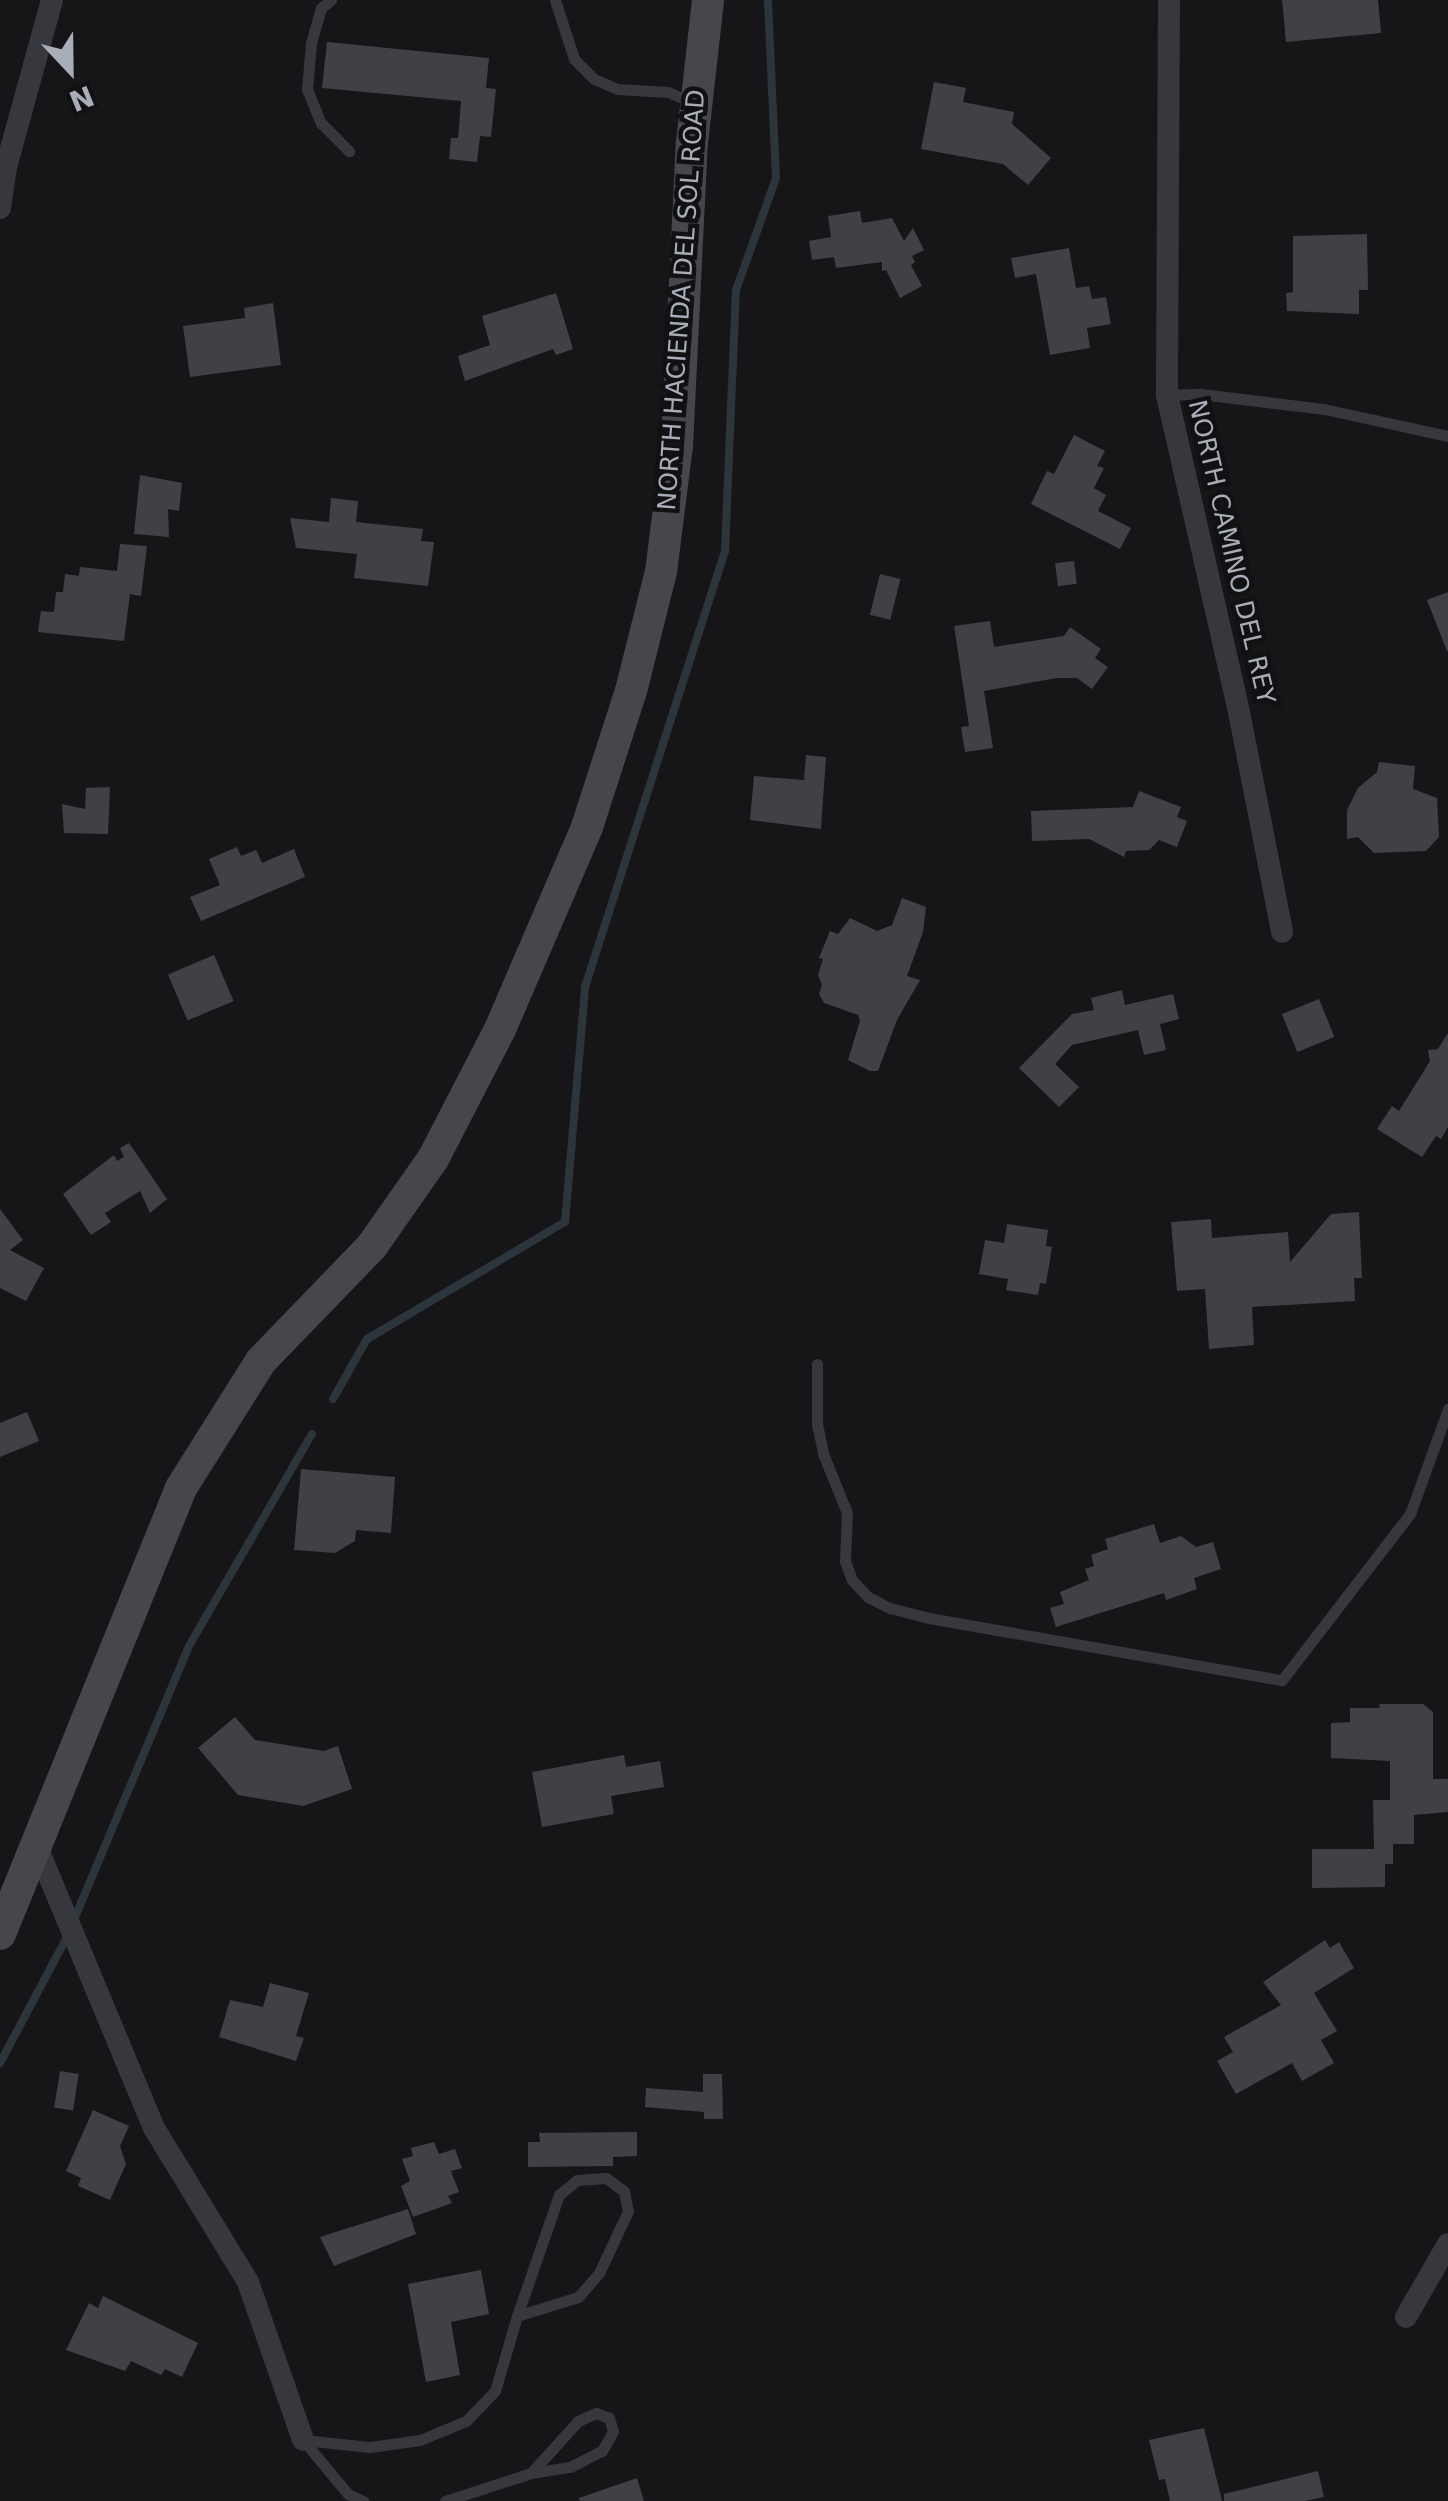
<!DOCTYPE html>
<html>
<head>
<meta charset="utf-8">
<style>
	body { margin:0 }
	#map { position:relative; width:1448px; height:2501px; overflow:hidden; background:#161618; font-family:"DejaVu Sans",sans-serif }
	div>[style] { position:absolute }
	[style*='--x'] { left:calc(var(--x)*1px); top:calc(var(--y)*1px); width:calc(var(--w)*1px); rotate:calc(var(--a)*1deg) }
	.stream>* { height:8px; margin:-4px; padding:0 4px; transform-origin:4px; border-radius:4px; background:#2c353c }
	.building>* { inset:0; background:#404145; transform-origin:0 0 }
	.lane>* { height:11px; margin:-5.5px; padding:0 5.5px; transform-origin:5.5px; border-radius:5.5px; background:#37383d }
	.street>* { height:22px; margin:-11px; padding:0 11px; transform-origin:11px; border-radius:11px; background:#37383d }
	.secondary>* { height:32px; margin:-16px; padding:0 16px; transform-origin:16px; border-radius:16px; background:#45474d }
	span { translate:-50% -50%; white-space:nowrap; text-align:center; line-height:1.15; -webkit-text-stroke:9px #111113; paint-order:stroke }
	.street-label { font-size:25px; color:#a8adb8 }
	.north { position:absolute; left:20px; top:20px; width:100px; height:100px; -webkit-text-stroke:8px #111113; paint-order:stroke; rotate:158deg; font-size:28px; font-weight:700; line-height:40px; text-align:center; color:#a8adb8 }
	.north::after { content:''; display:block; margin:auto; width:35px; height:45px; background:#a8adb8; clip-path:polygon(50% 0,100% 100%,50% 72%,0 100%) }
</style>
</head>
<body>
<div id="map">
	<div class="stream">
		<i style="--x:333;--y:1399;--w:69;--a:-60.5"></i>
		<i style="--x:367;--y:1339;--w:230;--a:-30.6"></i>
		<i style="--x:565;--y:1222;--w:236;--a:-85.1"></i>
		<i style="--x:585;--y:987;--w:458;--a:-72.2"></i>
		<i style="--x:725;--y:551;--w:261;--a:-87.6"></i>
		<i style="--x:736;--y:290;--w:119;--a:-70.3"></i>
		<i style="--x:776;--y:178;--w:178;--a:-92.6"></i>
		<i style="--x:73;--y:1922;--w:299;--a:-67.2"></i>
		<i style="--x:189;--y:1646;--w:245;--a:-59.9"></i>
		<i style="--x:0;--y:2063;--w:145;--a:-62"></i>
	</div>
	<div class="building">
		<i style="clip-path:polygon(1282px 0,1378px 0,1381px 33px,1286px 42px)"></i>
		<i style="clip-path:polygon(327px 42px,489px 58px,486px 88px,496px 89px,491px 137px,480px 136px,477px 162px,449px 159px,451px 138px,458px 138px,461px 101px,322px 88px)"></i>
		<i style="clip-path:polygon(934px 82px,966px 88px,963px 102px,1014px 112px,1012px 124px,1051px 158px,1028px 185px,1003px 164px,921px 149px)"></i>
		<i style="clip-path:polygon(860px 211px,862px 223px,892px 218px,904px 241px,913px 228px,924px 250px,912px 256px,915px 262px,911px 265px,922px 286px,900px 298px,886px 270px,882px 271px,882px 262px,836px 268px,834px 257px,812px 260px,809px 241px,831px 237px,828px 216px)"></i>
		<i style="clip-path:polygon(1367px 234px,1368px 290px,1359px 290px,1359px 314px,1287px 311px,1286px 293px,1293px 292px,1293px 236px)"></i>
		<i style="clip-path:polygon(1069px 248px,1076px 288px,1089px 286px,1092px 299px,1106px 297px,1111px 324px,1087px 328px,1090px 348px,1050px 355px,1036px 274px,1015px 278px,1011px 258px)"></i>
		<i style="clip-path:polygon(556px 293px,573px 349px,556px 355px,553px 349px,465px 381px,458px 356px,490px 345px,482px 316px)"></i>
		<i style="clip-path:polygon(273px 303px,281px 365px,190px 377px,183px 326px,245px 318px,244px 308px)"></i>
		<i style="clip-path:polygon(1074px 435px,1105px 451px,1097px 466px,1104px 468px,1094px 488px,1106px 495px,1098px 511px,1131px 528px,1120px 549px,1031px 504px,1047px 471px,1054px 474px)"></i>
		<i style="clip-path:polygon(140px 475px,182px 483px,179px 511px,168px 509px,169px 537px,134px 534px)"></i>
		<i style="clip-path:polygon(331px 498px,358px 501px,356px 522px,423px 529px,421px 541px,434px 542px,428px 586px,354px 578px,357px 554px,296px 548px,290px 518px,329px 522px)"></i>
		<i style="clip-path:polygon(120px 544px,147px 546px,141px 596px,130px 594px,124px 641px,38px 632px,41px 611px,54px 612px,56px 592px,63px 592px,65px 574px,79px 576px,80px 567px,117px 571px)"></i>
		<i style="left:1074px;top:561px;width:23px;height:19px;rotate:83deg"></i>
		<i style="left:880px;top:574px;width:21px;height:42px;rotate:14deg"></i>
		<i style="clip-path:polygon(1448px 592px,1448px 651px,1447px 651px,1427px 600px)"></i>
		<i style="clip-path:polygon(990px 621px,994px 647px,1064px 636px,1070px 627px,1101px 649px,1095px 658px,1108px 667px,1092px 689px,1077px 678px,1057px 678px,984px 691px,993px 748px,965px 752px,961px 727px,969px 726px,954px 626px)"></i>
		<i style="clip-path:polygon(806px 755px,826px 757px,821px 829px,750px 820px,754px 776px,804px 780px)"></i>
		<i style="clip-path:polygon(1379px 762px,1415px 766px,1413px 789px,1437px 798px,1439px 837px,1426px 851px,1374px 853px,1358px 837px,1347px 839px,1347px 810px,1358px 788px,1377px 772px)"></i>
		<i style="clip-path:polygon(110px 787px,108px 834px,64px 833px,62px 804px,85px 809px,86px 788px)"></i>
		<i style="clip-path:polygon(1139px 791px,1181px 807px,1177px 817px,1187px 821px,1177px 847px,1159px 840px,1149px 850px,1126px 851px,1124px 857px,1089px 839px,1032px 841px,1031px 811px,1133px 807px)"></i>
		<i style="clip-path:polygon(237px 847px,241px 856px,256px 850px,262px 863px,294px 849px,305px 877px,201px 921px,190px 897px,220px 885px,209px 859px)"></i>
		<i style="clip-path:polygon(902px 898px,926px 907px,923px 932px,907px 976px,920px 980px,897px 1020px,878px 1071px,870px 1071px,848px 1060px,860px 1021px,858px 1015px,824px 1003px,819px 994px,822px 985px,818px 975px,823px 959px,819px 958px,830px 931px,838px 934px,850px 918px,877px 931px,892px 925px)"></i>
		<i style="left:214px;top:955px;width:50px;height:50px;rotate:67deg"></i>
		<i style="clip-path:polygon(1122px 990px,1125px 1005px,1173px 994px,1179px 1019px,1160px 1024px,1166px 1050px,1144px 1055px,1138px 1030px,1072px 1045px,1055px 1064px,1079px 1087px,1059px 1107px,1019px 1068px,1072px 1014px,1094px 1010px,1091px 998px)"></i>
		<i style="left:1319px;top:999px;width:41px;height:40px;rotate:68deg"></i>
		<i style="clip-path:polygon(1448px 1033px,1448px 1127px,1441px 1139px,1436px 1136px,1422px 1157px,1377px 1129px,1392px 1106px,1399px 1111px,1430px 1061px,1428px 1050px,1438px 1049px)"></i>
		<i style="clip-path:polygon(129px 1143px,167px 1199px,150px 1213px,140px 1191px,105px 1213px,111px 1222px,91px 1235px,63px 1194px,114px 1155px,117px 1161px,124px 1157px,120px 1148px)"></i>
		<i style="clip-path:polygon(0 1209px,23px 1240px,10px 1250px,44px 1268px,26px 1301px,0 1288px)"></i>
		<i style="clip-path:polygon(1359px 1212px,1362px 1278px,1354px 1278px,1355px 1301px,1252px 1307px,1254px 1345px,1209px 1349px,1205px 1289px,1177px 1291px,1171px 1222px,1211px 1219px,1212px 1238px,1288px 1232px,1290px 1262px,1331px 1214px)"></i>
		<i style="clip-path:polygon(1007px 1224px,1048px 1230px,1046px 1246px,1052px 1247px,1046px 1284px,1040px 1283px,1038px 1295px,1006px 1290px,1008px 1279px,979px 1274px,985px 1240px,1004px 1243px)"></i>
		<i style="clip-path:polygon(27px 1412px,39px 1441px,0 1457px,0 1423px)"></i>
		<i style="clip-path:polygon(301px 1469px,395px 1477px,391px 1533px,356px 1530px,355px 1541px,335px 1553px,294px 1550px)"></i>
		<i style="clip-path:polygon(1154px 1524px,1160px 1543px,1181px 1536px,1196px 1547px,1213px 1542px,1221px 1569px,1194px 1578px,1197px 1589px,1166px 1600px,1164px 1593px,1056px 1627px,1050px 1608px,1064px 1604px,1060px 1592px,1089px 1580px,1085px 1569px,1094px 1566px,1091px 1555px,1108px 1549px,1105px 1539px)"></i>
		<i style="clip-path:polygon(1379px 1704px,1423px 1704px,1433px 1712px,1433px 1779px,1448px 1779px,1448px 1812px,1414px 1815px,1414px 1844px,1393px 1844px,1393px 1864px,1385px 1864px,1385px 1887px,1312px 1888px,1312px 1849px,1374px 1849px,1373px 1800px,1390px 1800px,1390px 1761px,1331px 1758px,1331px 1723px,1350px 1722px,1350px 1708px,1380px 1708px)"></i>
		<i style="clip-path:polygon(235px 1717px,255px 1740px,324px 1751px,338px 1746px,352px 1789px,303px 1806px,238px 1795px,198px 1748px)"></i>
		<i style="clip-path:polygon(624px 1755px,626px 1767px,660px 1761px,664px 1787px,611px 1796px,614px 1814px,542px 1827px,532px 1772px)"></i>
		<i style="clip-path:polygon(1325px 1940px,1330px 1948px,1339px 1942px,1354px 1968px,1314px 1993px,1337px 2031px,1321px 2040px,1334px 2063px,1302px 2081px,1292px 2063px,1236px 2094px,1217px 2061px,1233px 2052px,1224px 2037px,1281px 2005px,1263px 1982px)"></i>
		<i style="clip-path:polygon(270px 1983px,309px 1993px,296px 2036px,304px 2038px,296px 2061px,219px 2037px,230px 2000px,263px 2007px)"></i>
		<i style="left:60px;top:2071px;width:19px;height:37px;rotate:9deg"></i>
		<i style="clip-path:polygon(703px 2074px,722px 2074px,723px 2119px,704px 2119px,704px 2112px,645px 2107px,646px 2088px,703px 2092px)"></i>
		<i style="clip-path:polygon(93px 2110px,129px 2126px,120px 2146px,126px 2164px,110px 2200px,78px 2186px,81px 2178px,66px 2171px)"></i>
		<i style="clip-path:polygon(637px 2132px,637px 2156px,613px 2157px,613px 2166px,528px 2167px,528px 2142px,540px 2142px,539px 2133px)"></i>
		<i style="clip-path:polygon(434px 2142px,439px 2154px,455px 2149px,462px 2168px,451px 2171px,459px 2192px,448px 2196px,452px 2203px,413px 2217px,401px 2186px,410px 2181px,402px 2159px,413px 2156px,411px 2148px)"></i>
		<i style="clip-path:polygon(408px 2209px,416px 2234px,334px 2266px,320px 2237px)"></i>
		<i style="clip-path:polygon(481px 2270px,489px 2314px,451px 2322px,460px 2375px,426px 2382px,408px 2284px)"></i>
		<i style="clip-path:polygon(103px 2296px,198px 2343px,182px 2377px,165px 2369px,161px 2375px,131px 2361px,125px 2371px,66px 2350px,89px 2303px,98px 2308px)"></i>
		<i style="clip-path:polygon(1204px 2428px,1222px 2501px,1170px 2501px,1165px 2479px,1159px 2480px,1149px 2440px)"></i>
		<i style="clip-path:polygon(1318px 2471px,1324px 2497px,1305px 2501px,1224px 2501px,1224px 2494px)"></i>
		<i style="clip-path:polygon(637px 2478px,644px 2501px,580px 2501px,579px 2498px)"></i>
	</div>
	<div class="lane">
		<i style="--x:331;--y:0;--w:13;--a:141"></i>
		<i style="--x:321;--y:8;--w:37;--a:106"></i>
		<i style="--x:311;--y:44;--w:45;--a:95.1"></i>
		<i style="--x:307;--y:89;--w:37;--a:68"></i>
		<i style="--x:321;--y:123;--w:40;--a:45"></i>
		<i style="--x:555;--y:0;--w:62;--a:72.1"></i>
		<i style="--x:574;--y:59;--w:28;--a:45"></i>
		<i style="--x:594;--y:79;--w:25;--a:23"></i>
		<i style="--x:617;--y:89;--w:51;--a:3.4"></i>
		<i style="--x:668;--y:92;--w:25;--a:23"></i>
		<i style="--x:1167;--y:395;--w:34;--a:-2"></i>
		<i style="--x:1201;--y:394;--w:124;--a:7"></i>
		<i style="--x:1324;--y:409;--w:127;--a:12.3"></i>
		<i style="--x:817;--y:1364;--w:60;--a:90"></i>
		<i style="--x:817;--y:1424;--w:33;--a:78"></i>
		<i style="--x:824;--y:1456;--w:61;--a:68"></i>
		<i style="--x:847;--y:1513;--w:48;--a:92.4"></i>
		<i style="--x:845;--y:1561;--w:20;--a:70"></i>
		<i style="--x:852;--y:1580;--w:23;--a:47"></i>
		<i style="--x:868;--y:1597;--w:25;--a:27"></i>
		<i style="--x:890;--y:1608;--w:40;--a:14.4"></i>
		<i style="--x:929;--y:1618;--w:358;--a:10"></i>
		<i style="--x:1282;--y:1680;--w:210;--a:-52.4"></i>
		<i style="--x:1410;--y:1514;--w:112;--a:-70.1"></i>
		<i style="--x:303;--y:2440;--w:67;--a:6"></i>
		<i style="--x:370;--y:2447;--w:50;--a:-8"></i>
		<i style="--x:420;--y:2440;--w:50;--a:-22.4"></i>
		<i style="--x:466;--y:2421;--w:42;--a:-46"></i>
		<i style="--x:495;--y:2391;--w:78;--a:-73.7"></i>
		<i style="--x:517;--y:2316;--w:128;--a:-70.9"></i>
		<i style="--x:559;--y:2195;--w:23;--a:-40"></i>
		<i style="--x:577;--y:2180;--w:29;--a:-4"></i>
		<i style="--x:606;--y:2178;--w:22;--a:36"></i>
		<i style="--x:624;--y:2191;--w:20;--a:79"></i>
		<i style="--x:628;--y:2211;--w:68;--a:115.1"></i>
		<i style="--x:599;--y:2273;--w:32;--a:131"></i>
		<i style="--x:578;--y:2297;--w:64;--a:162.7"></i>
		<i style="--x:303;--y:2440;--w:70;--a:50.2"></i>
		<i style="--x:348;--y:2494;--w:17;--a:25"></i>
		<i style="--x:445;--y:2501;--w:90;--a:-18"></i>
		<i style="--x:531;--y:2473;--w:39;--a:-9"></i>
		<i style="--x:570;--y:2467;--w:36;--a:-27"></i>
		<i style="--x:602;--y:2451;--w:23;--a:-61"></i>
		<i style="--x:613;--y:2431;--w:14;--a:-107"></i>
		<i style="--x:609;--y:2418;--w:14;--a:-159"></i>
		<i style="--x:596;--y:2413;--w:20;--a:156"></i>
		<i style="--x:578;--y:2421;--w:70;--a:132.1"></i>
	</div>
	<div class="street">
		<i style="--x:1169;--y:0;--w:395;--a:90.3"></i>
		<i style="--x:1167;--y:395;--w:325;--a:77.2"></i>
		<i style="--x:1239;--y:712;--w:224;--a:78.9"></i>
		<i style="--x:0;--y:208;--w:41;--a:-81.7"></i>
		<i style="--x:6;--y:167;--w:173;--a:-74.6"></i>
		<i style="--x:37;--y:1847;--w:304;--a:67.4"></i>
		<i style="--x:154;--y:2128;--w:180;--a:58.6"></i>
		<i style="--x:248;--y:2282;--w:167;--a:70.8"></i>
		<i style="--x:1406;--y:2317;--w:84;--a:-60.1"></i>
	</div>
	<div class="secondary">
		<i style="--x:0;--y:1934;--w:481;--a:-67.9"></i>
		<i style="--x:181;--y:1488;--w:150;--a:-57.8"></i>
		<i style="--x:261;--y:1361;--w:160;--a:-46"></i>
		<i style="--x:372;--y:1246;--w:106;--a:-55"></i>
		<i style="--x:433;--y:1159;--w:148;--a:-62.7"></i>
		<i style="--x:501;--y:1027;--w:218;--a:-66.7"></i>
		<i style="--x:587;--y:827;--w:143;--a:-72.1"></i>
		<i style="--x:631;--y:691;--w:123;--a:-75.9"></i>
		<i style="--x:661;--y:572;--w:127;--a:-82.8"></i>
		<i style="--x:677;--y:446;--w:303;--a:-87.2"></i>
		<i style="--x:692;--y:143;--w:144;--a:-83.6"></i>
	</div>
	<div class="street-label">
		<span style="left:682px;top:300px;rotate:-86deg">NORTH HACIENDA DEL SOL ROAD</span>
		<span style="left:1231px;top:552px;rotate:77deg">NORTH CAMINO DEL REY</span>
	</div>
	<div class="north">N</div>
</div>
</body>
</html>
